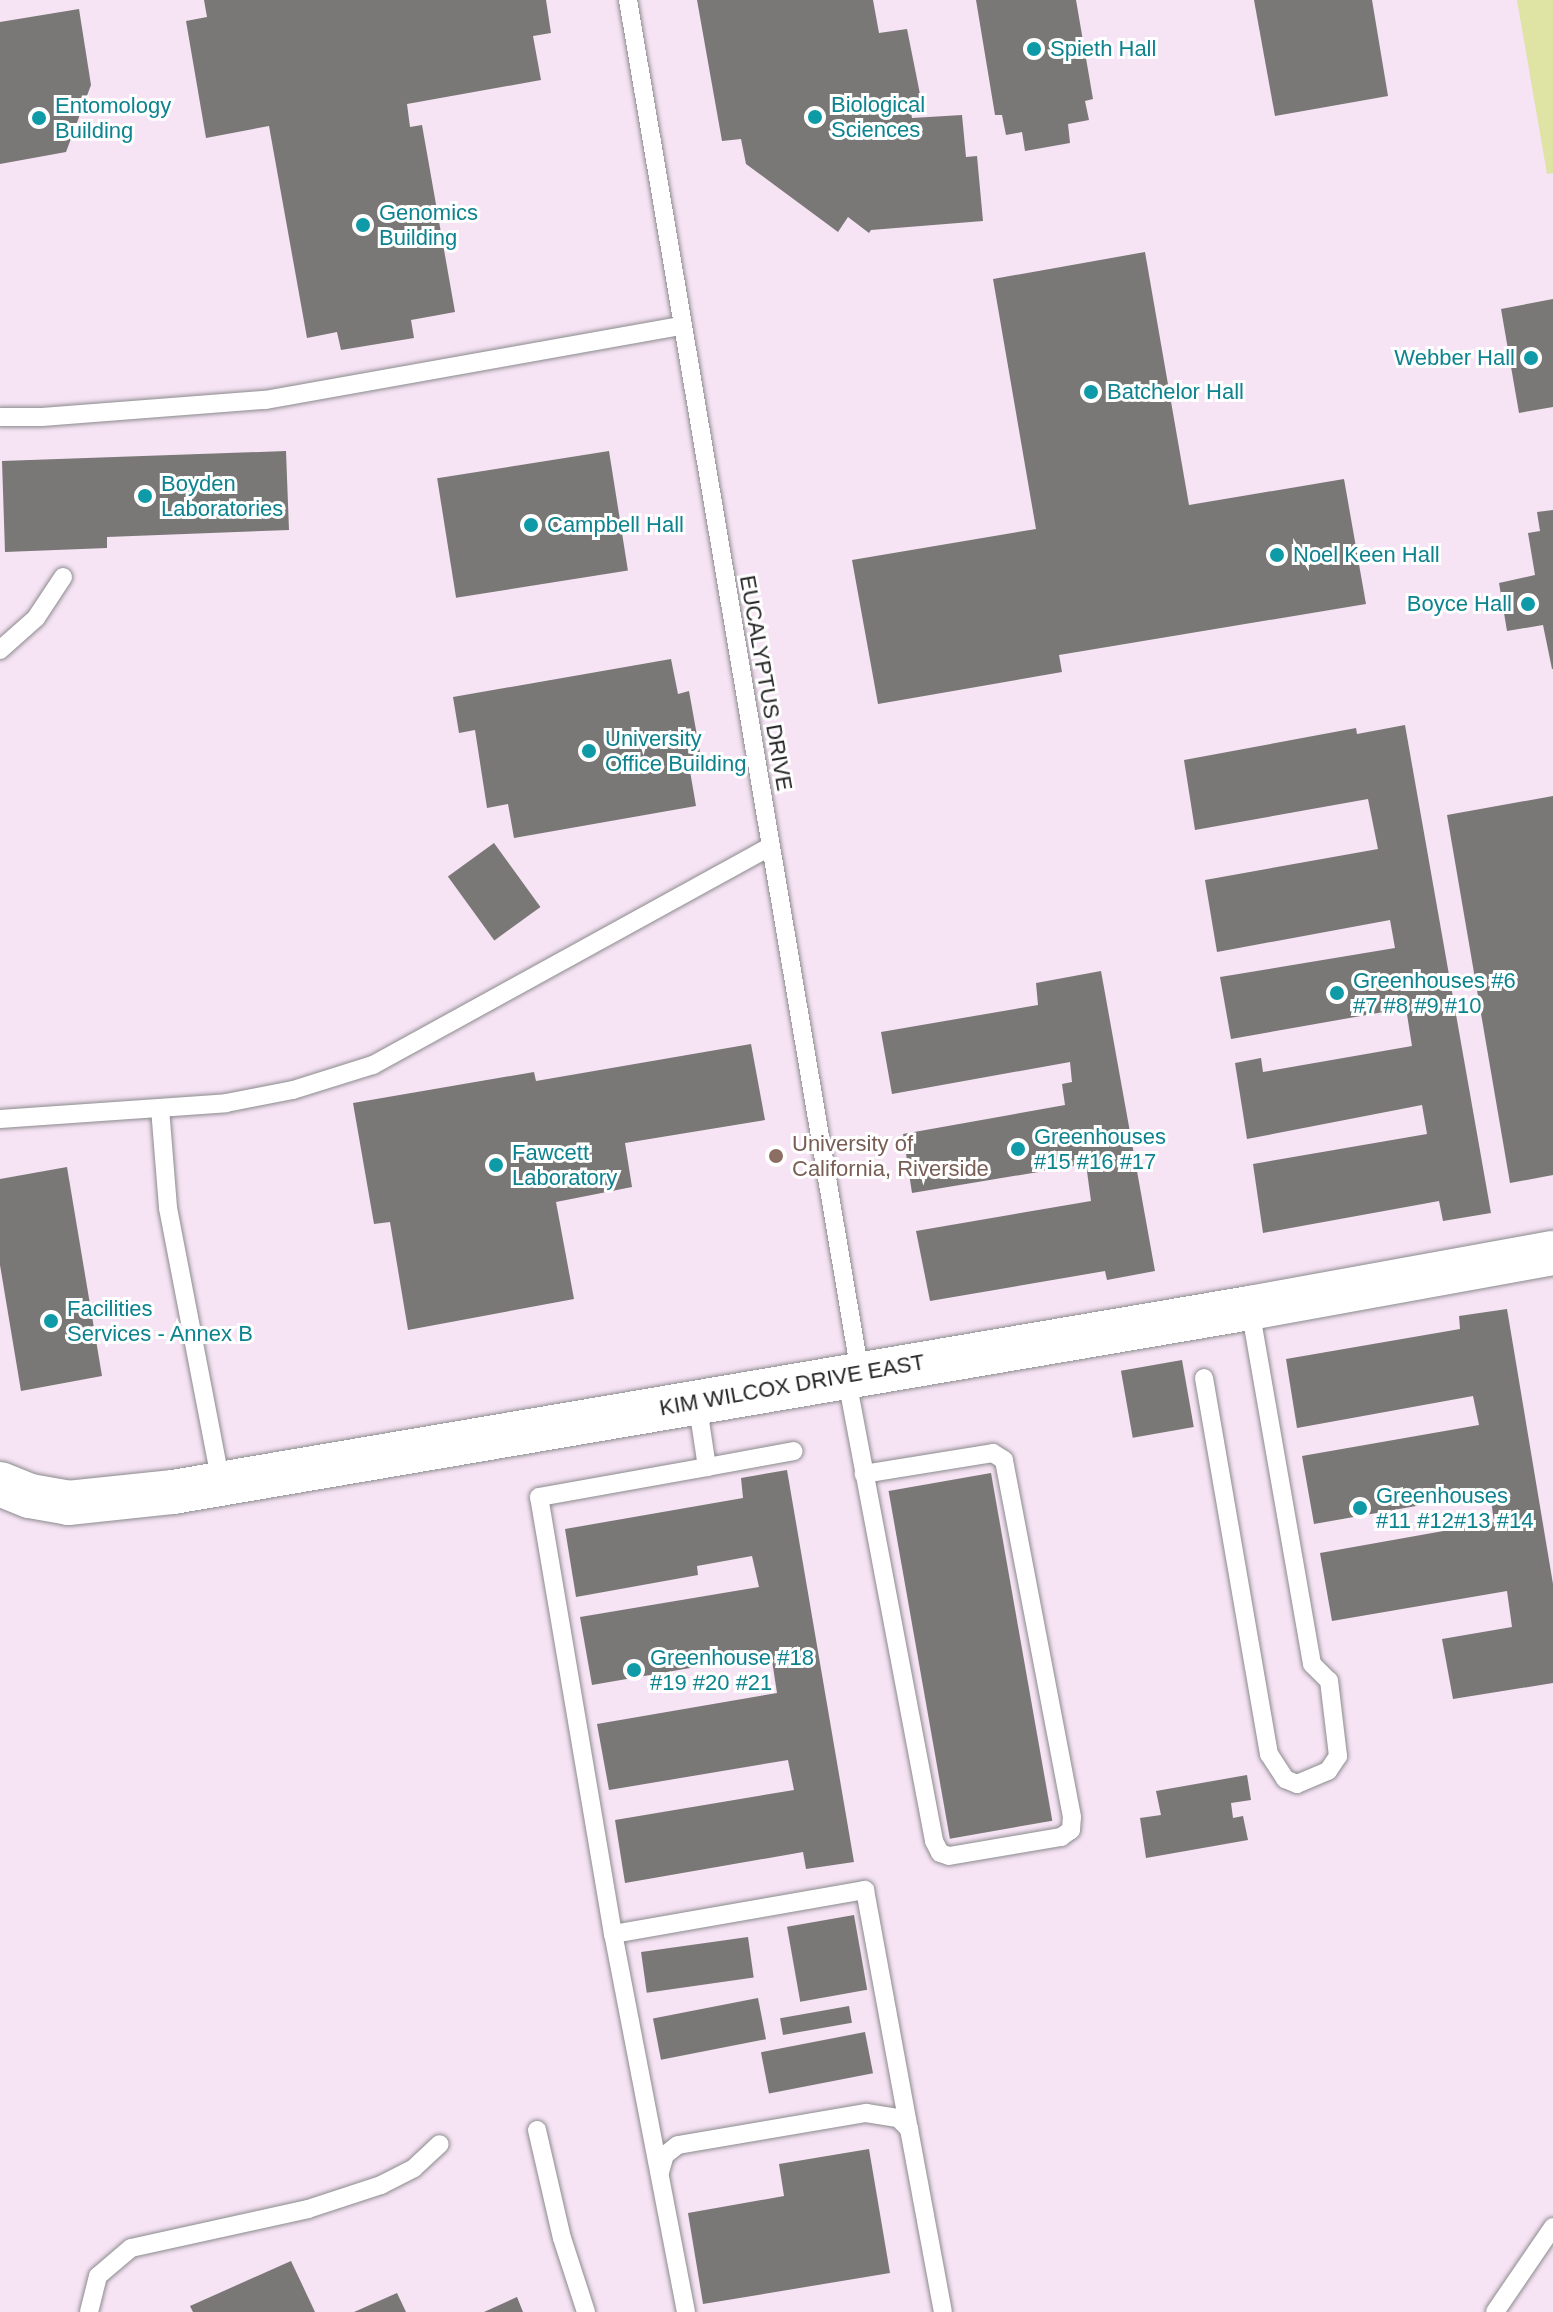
<!DOCTYPE html>
<html>
<head>
<meta charset="utf-8">
<style>
	body { margin:0 }
	#map { position:relative; width:1553px; height:2312px; overflow:hidden; background:#f4f4f5; font-family:Arial,sans-serif }
	div>[style] { position:absolute }
	[style*='--x'] { left:calc(var(--x)*1px); top:calc(var(--y)*1px); width:calc(var(--w)*1px); rotate:calc(var(--a)*1deg) }
	.education>* { inset:0; background:#f6e3f4; transform-origin:0 0 }
	.green>* { inset:0; background:#dfe3a4 }
	.building>* { inset:0; background:#797876; transform-origin:0 0 }
	.roads { filter:drop-shadow(0 0 2px #8b8b8d) drop-shadow(0 0 2px #8b8b8d) }
	.service>* { height:18px; margin:-9px; padding:0 9px; transform-origin:9px; border-radius:9px; background:#fff }
	.tertiary>* { height:44px; margin:-22px; padding:0 22px; transform-origin:22px; border-radius:22px; background:#fff }
	.dots>* { width:22px; height:22px; translate:-50% -50%; box-sizing:border-box; border:4px solid #fff; border-radius:50% }
	span { translate:-50% -50%; white-space:nowrap; text-align:center; line-height:1.15; -webkit-text-stroke:6px #fff; paint-order:stroke }
	.culture-label { font-size:22px; color:#0d838f }
	.left { translate:0 -50%; text-align:left }
	.right { translate:-100% -50%; text-align:right }
	.street-label { font-size:22px; color:#252526 }
	.education-label { font-size:22px; color:#785e54 }
</style>
</head>
<body>
<div id="map">
	<div class="education">
		<i style="left:0;top:0;width:1553px;height:2312px"></i>
	</div>
	<div class="green">
		<i style="clip-path:polygon(1517px 0,1553px 0,1553px 173px,1547px 174px)"></i>
	</div>
	<div class="building">
		<i style="clip-path:polygon(204px 0,546px 0,551px 33px,533px 36px,541px 80px,407px 104px,410px 127px,422px 125px,455px 312px,411px 320px,414px 338px,341px 350px,337px 332px,307px 338px,269px 126px,206px 138px,186px 21px,207px 17px)"></i>
		<i style="clip-path:polygon(697px 0,873px 0,879px 33px,907px 29px,921px 99px,909px 101px,912px 118px,962px 115px,966px 157px,977px 156px,983px 221px,871px 230px,869px 233px,848px 217px,838px 232px,746px 164px,741px 139px,722px 141px)"></i>
		<i style="clip-path:polygon(976px 0,1076px 0,1093px 99px,1085px 101px,1089px 120px,1068px 124px,1070px 143px,1025px 151px,1022px 132px,1006px 135px,1002px 115px,995px 115px)"></i>
		<i style="clip-path:polygon(1254px 0,1372px 0,1388px 96px,1275px 116px)"></i>
		<i style="clip-path:polygon(79px 9px,91px 85px,66px 152px,0 164px,0 22px)"></i>
		<i style="clip-path:polygon(1145px 252px,1189px 505px,1344px 479px,1366px 604px,1059px 655px,1062px 672px,878px 704px,852px 560px,1036px 529px,993px 279px)"></i>
		<i style="clip-path:polygon(1553px 299px,1553px 407px,1519px 413px,1501px 309px)"></i>
		<i style="clip-path:polygon(286px 451px,289px 530px,107px 537px,107px 548px,5px 552px,2px 461px)"></i>
		<i style="left:609px;top:451px;width:121px;height:174px;rotate:81deg"></i>
		<i style="clip-path:polygon(1553px 510px,1553px 669px,1552px 669px,1543px 625px,1507px 631px,1499px 583px,1535px 575px,1528px 533px,1540px 531px,1537px 512px)"></i>
		<i style="clip-path:polygon(671px 659px,678px 694px,689px 691px,703px 769px,690px 771px,696px 806px,514px 838px,508px 804px,487px 808px,475px 730px,459px 733px,453px 697px)"></i>
		<i style="clip-path:polygon(1405px 725px,1491px 1213px,1443px 1221px,1439px 1201px,1263px 1233px,1253px 1164px,1427px 1134px,1422px 1105px,1247px 1139px,1235px 1063px,1261px 1058px,1263px 1072px,1412px 1046px,1406px 1008px,1231px 1039px,1220px 977px,1395px 948px,1390px 920px,1217px 952px,1205px 880px,1378px 849px,1368px 799px,1195px 830px,1184px 760px,1356px 728px,1357px 734px)"></i>
		<i style="clip-path:polygon(1553px 796px,1553px 1175px,1510px 1183px,1447px 815px)"></i>
		<i style="left:494px;top:843px;width:79px;height:57px;rotate:54deg"></i>
		<i style="clip-path:polygon(1101px 971px,1155px 1271px,1107px 1280px,1105px 1271px,930px 1301px,916px 1231px,1091px 1201px,1086px 1164px,912px 1193px,903px 1134px,1065px 1105px,1062px 1084px,1072px 1082px,1070px 1062px,892px 1094px,881px 1032px,1038px 1005px,1036px 983px)"></i>
		<i style="clip-path:polygon(751px 1044px,765px 1120px,625px 1143px,632px 1187px,556px 1202px,574px 1299px,408px 1330px,390px 1222px,374px 1224px,353px 1103px,534px 1072px,536px 1081px)"></i>
		<i style="clip-path:polygon(67px 1167px,102px 1376px,21px 1391px,0 1265px,0 1179px)"></i>
		<i style="clip-path:polygon(1507px 1309px,1553px 1584px,1553px 1683px,1453px 1699px,1442px 1639px,1512px 1627px,1507px 1591px,1332px 1621px,1320px 1553px,1494px 1522px,1490px 1493px,1314px 1524px,1302px 1456px,1479px 1425px,1473px 1396px,1297px 1428px,1286px 1359px,1460px 1329px,1459px 1316px)"></i>
		<i style="left:1182px;top:1360px;width:68px;height:62px;rotate:80deg"></i>
		<i style="clip-path:polygon(787px 1470px,854px 1862px,806px 1869px,803px 1852px,625px 1883px,615px 1820px,794px 1790px,788px 1760px,609px 1790px,597px 1724px,777px 1693px,771px 1654px,592px 1685px,580px 1617px,759px 1587px,752px 1556px,697px 1566px,698px 1575px,576px 1597px,565px 1529px,743px 1498px,741px 1478px)"></i>
		<i style="left:991px;top:1473px;width:353px;height:104px;rotate:80deg"></i>
		<i style="clip-path:polygon(1247px 1775px,1251px 1800px,1231px 1803px,1233px 1818px,1243px 1816px,1248px 1840px,1146px 1858px,1140px 1818px,1161px 1815px,1156px 1791px)"></i>
		<i style="left:854px;top:1915px;width:76px;height:68px;rotate:80deg"></i>
		<i style="left:748px;top:1937px;width:41px;height:108px;rotate:82deg"></i>
		<i style="left:758px;top:1998px;width:42px;height:107px;rotate:79deg"></i>
		<i style="left:849px;top:2006px;width:17px;height:70px;rotate:80deg"></i>
		<i style="left:865px;top:2032px;width:42px;height:106px;rotate:79deg"></i>
		<i style="clip-path:polygon(869px 2149px,890px 2273px,703px 2304px,688px 2213px,784px 2196px,779px 2164px)"></i>
		<i style="clip-path:polygon(291px 2261px,315px 2312px,193px 2312px,190px 2306px)"></i>
		<i style="clip-path:polygon(397px 2293px,406px 2312px,354px 2312px)"></i>
		<i style="clip-path:polygon(517px 2297px,523px 2312px,484px 2312px)"></i>
	</div>
	<div class="roads">
		<div class="service">
			<i style="--x:628;--y:0;--w:1392;--a:80.41"></i>
			<i style="--x:0;--y:417;--w:42;--a:0"></i>
			<i style="--x:42;--y:417;--w:224;--a:-4.4"></i>
			<i style="--x:265;--y:400;--w:422;--a:-10.1"></i>
			<i style="--x:0;--y:650;--w:48;--a:-41.6"></i>
			<i style="--x:36;--y:618;--w:49;--a:-56.6"></i>
			<i style="--x:160;--y:1108;--w:100;--a:85.4"></i>
			<i style="--x:168;--y:1208;--w:281;--a:79.1"></i>
			<i style="--x:0;--y:1119;--w:227;--a:-4"></i>
			<i style="--x:226;--y:1103;--w:68;--a:-11"></i>
			<i style="--x:293;--y:1090;--w:84;--a:-17.4"></i>
			<i style="--x:373;--y:1065;--w:452;--a:-28.8"></i>
			<i style="--x:846;--y:1375;--w:474;--a:79.3"></i>
			<i style="--x:934;--y:1841;--w:13;--a:63"></i>
			<i style="--x:940;--y:1853;--w:9;--a:18"></i>
			<i style="--x:949;--y:1856;--w:114;--a:-9.6"></i>
			<i style="--x:1061;--y:1837;--w:12;--a:-35"></i>
			<i style="--x:1071;--y:1830;--w:13;--a:-86"></i>
			<i style="--x:1072;--y:1817;--w:363;--a:-100.8"></i>
			<i style="--x:1004;--y:1460;--w:13;--a:-148"></i>
			<i style="--x:993;--y:1453;--w:131;--a:170.8"></i>
			<i style="--x:1204;--y:1378;--w:382;--a:80.2"></i>
			<i style="--x:1269;--y:1754;--w:30;--a:57"></i>
			<i style="--x:1285;--y:1779;--w:13;--a:23"></i>
			<i style="--x:1297;--y:1784;--w:34;--a:-23"></i>
			<i style="--x:1328;--y:1771;--w:18;--a:-56"></i>
			<i style="--x:1338;--y:1756;--w:76;--a:-96.8"></i>
			<i style="--x:1329;--y:1681;--w:24;--a:-135"></i>
			<i style="--x:1312;--y:1664;--w:361;--a:-99.9"></i>
			<i style="--x:697;--y:1401;--w:67;--a:81.4"></i>
			<i style="--x:707;--y:1467;--w:88;--a:-10.4"></i>
			<i style="--x:613;--y:1934;--w:256;--a:-9.9"></i>
			<i style="--x:865;--y:1890;--w:243;--a:79.6"></i>
			<i style="--x:537;--y:2130;--w:111;--a:77"></i>
			<i style="--x:562;--y:2238;--w:78;--a:72"></i>
			<i style="--x:660;--y:2172;--w:18;--a:-74"></i>
			<i style="--x:665;--y:2155;--w:16;--a:-38"></i>
			<i style="--x:678;--y:2145;--w:191;--a:-9.7"></i>
			<i style="--x:866;--y:2113;--w:32;--a:9"></i>
			<i style="--x:898;--y:2118;--w:16;--a:45"></i>
			<i style="--x:909;--y:2129;--w:186;--a:79.5"></i>
			<i style="--x:89;--y:2312;--w:37;--a:-76"></i>
			<i style="--x:98;--y:2276;--w:43;--a:-40.3"></i>
			<i style="--x:131;--y:2248;--w:181;--a:-12.4"></i>
			<i style="--x:308;--y:2209;--w:77;--a:-18.2"></i>
			<i style="--x:381;--y:2185;--w:37;--a:-27"></i>
			<i style="--x:414;--y:2168;--w:35;--a:-43"></i>
			<i style="--x:686;--y:2312;--w:385;--a:-100.9"></i>
			<i style="--x:613;--y:1934;--w:443;--a:-99.6"></i>
			<i style="--x:539;--y:1497;--w:171;--a:-10.1"></i>
			<i style="--x:1495;--y:2312;--w:103;--a:-55.7"></i>
		</div>
		<div class="tertiary">
			<i style="--x:0;--y:1484;--w:32;--a:22"></i>
			<i style="--x:30;--y:1496;--w:39;--a:10"></i>
			<i style="--x:68;--y:1503;--w:106;--a:-6"></i>
			<i style="--x:173;--y:1492;--w:1093;--a:-9.7"></i>
			<i style="--x:1250;--y:1308;--w:308;--a:-10.3"></i>
		</div>
	</div>
	<div class="dots">
		<i style="left:1034px;top:49px;background:#0f9aa8"></i>
		<i style="left:815px;top:117px;background:#0f9aa8"></i>
		<i style="left:39px;top:118px;background:#0f9aa8"></i>
		<i style="left:363px;top:225px;background:#0f9aa8"></i>
		<i style="left:1531px;top:358px;background:#0f9aa8"></i>
		<i style="left:1091px;top:392px;background:#0f9aa8"></i>
		<i style="left:145px;top:496px;background:#0f9aa8"></i>
		<i style="left:531px;top:525px;background:#0f9aa8"></i>
		<i style="left:1277px;top:555px;background:#0f9aa8"></i>
		<i style="left:1528px;top:604px;background:#0f9aa8"></i>
		<i style="left:589px;top:751px;background:#0f9aa8"></i>
		<i style="left:1337px;top:993px;background:#0f9aa8"></i>
		<i style="left:1018px;top:1149px;background:#0f9aa8"></i>
		<i style="left:776px;top:1156px;background:#8d6e63"></i>
		<i style="left:496px;top:1165px;background:#0f9aa8"></i>
		<i style="left:51px;top:1321px;background:#0f9aa8"></i>
		<i style="left:1360px;top:1508px;background:#0f9aa8"></i>
		<i style="left:634px;top:1670px;background:#0f9aa8"></i>
	</div>
	<div class="culture-label">
		<span class="left" style="left:1050px;top:49px">Spieth Hall</span>
		<span class="left" style="left:831px;top:117px">Biological<br>Sciences</span>
		<span class="left" style="left:55px;top:118px">Entomology<br>Building</span>
		<span class="left" style="left:379px;top:225px">Genomics<br>Building</span>
		<span class="right" style="left:1515px;top:358px">Webber Hall</span>
		<span class="left" style="left:1107px;top:392px">Batchelor Hall</span>
		<span class="left" style="left:161px;top:496px">Boyden<br>Laboratories</span>
		<span class="left" style="left:547px;top:525px">Campbell Hall</span>
		<span class="left" style="left:1293px;top:555px">Noel Keen Hall</span>
		<span class="right" style="left:1512px;top:604px">Boyce Hall</span>
		<span class="left" style="left:605px;top:751px">University<br>Office Building</span>
		<span class="left" style="left:1353px;top:993px">Greenhouses #6<br>#7 #8 #9 #10</span>
		<span class="left" style="left:1034px;top:1149px">Greenhouses<br>#15 #16 #17</span>
		<span class="left" style="left:512px;top:1165px">Fawcett<br>Laboratory</span>
		<span class="left" style="left:67px;top:1321px">Facilities<br>Services - Annex B</span>
		<span class="left" style="left:1376px;top:1508px">Greenhouses<br>#11 #12#13 #14</span>
		<span class="left" style="left:650px;top:1670px">Greenhouse #18<br>#19 #20 #21</span>
	</div>
	<div class="street-label">
		<span style="left:766px;top:683px;rotate:80deg">EUCALYPTUS DRIVE</span>
		<span style="left:792px;top:1385px;rotate:-10deg">KIM WILCOX DRIVE EAST</span>
	</div>
	<div class="education-label">
		<span class="left" style="left:792px;top:1156px">University of<br>California, Riverside</span>
	</div>
</div>
</body>
</html>
